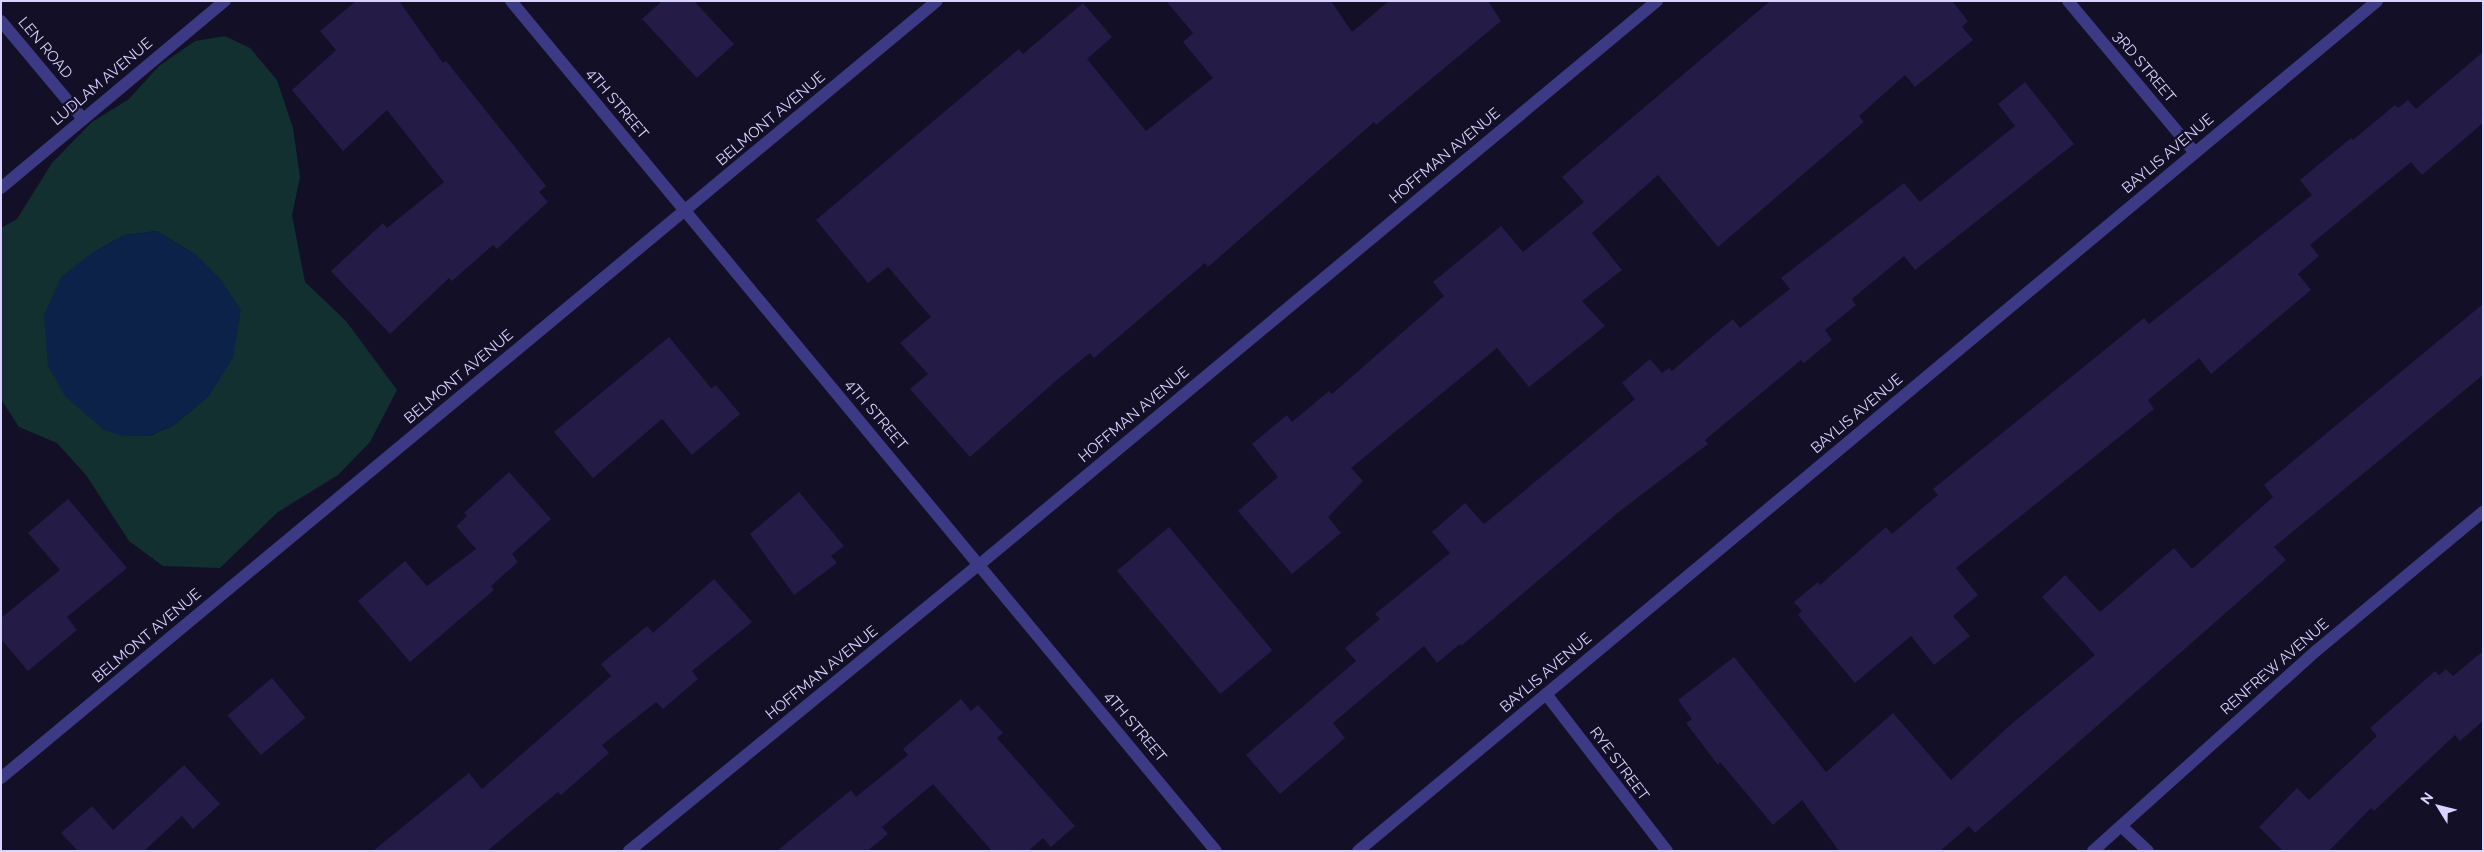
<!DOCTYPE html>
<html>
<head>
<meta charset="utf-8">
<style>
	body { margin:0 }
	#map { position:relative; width:2484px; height:852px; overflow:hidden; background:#130f26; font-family:Raleway,sans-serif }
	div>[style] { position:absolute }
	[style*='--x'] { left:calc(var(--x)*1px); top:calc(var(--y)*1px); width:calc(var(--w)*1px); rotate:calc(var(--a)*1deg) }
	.green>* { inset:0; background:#12302f }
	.water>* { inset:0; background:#0c2248 }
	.building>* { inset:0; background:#241b47; transform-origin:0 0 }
	.minor>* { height:12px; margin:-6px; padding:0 6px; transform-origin:6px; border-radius:6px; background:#3d3a85 }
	span { translate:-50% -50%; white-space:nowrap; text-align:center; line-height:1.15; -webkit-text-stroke:4.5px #130f26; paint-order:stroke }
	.street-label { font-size:15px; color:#d9d4ff }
	.frame { position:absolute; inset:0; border:2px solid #d9d4ff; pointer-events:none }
	.north { position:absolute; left:2414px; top:782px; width:50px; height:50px; -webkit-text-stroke:4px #130f26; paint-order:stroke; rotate:306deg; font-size:14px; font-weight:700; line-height:20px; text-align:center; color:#d9d4ff }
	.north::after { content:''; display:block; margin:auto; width:18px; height:22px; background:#d9d4ff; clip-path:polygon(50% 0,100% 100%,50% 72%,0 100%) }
</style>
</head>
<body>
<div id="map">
	<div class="green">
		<i style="clip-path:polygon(evenodd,225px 36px,250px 48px,277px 80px,293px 128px,300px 177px,292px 215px,305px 282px,346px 321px,397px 390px,370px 442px,338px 475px,278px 512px,220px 568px,163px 566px,129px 541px,86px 475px,57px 443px,19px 427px,1px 399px,1px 228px,17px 219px,52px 163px,92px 122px,129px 99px,159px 66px,195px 41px,225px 36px,157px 231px,196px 255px,222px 281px,209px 396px,174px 425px,150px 436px,92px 253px,125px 235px,157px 231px)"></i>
	</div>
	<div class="water">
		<i style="clip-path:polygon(157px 231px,196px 255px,222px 281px,241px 310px,233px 358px,209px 396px,174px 425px,150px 436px,122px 436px,104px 430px,65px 396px,48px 366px,44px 315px,61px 277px,92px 253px,125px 235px)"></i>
	</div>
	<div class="building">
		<i style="clip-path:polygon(356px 1px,399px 1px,443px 63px,446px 61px,546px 186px,539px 192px,548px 202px,497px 249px,493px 245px,452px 281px,449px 278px,390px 334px,331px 271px,383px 223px,387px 228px,444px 182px,387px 110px,343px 151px,292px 90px,336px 50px,320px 31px)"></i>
		<i style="clip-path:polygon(662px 1px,694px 1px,734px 44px,697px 78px,642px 19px)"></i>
		<i style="clip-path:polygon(1166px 1px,1331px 1px,1352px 32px,1389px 1px,1488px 1px,1501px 21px,1376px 125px,1374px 122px,1208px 267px,1205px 263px,1094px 358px,1090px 353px,1058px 379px,970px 457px,910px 389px,928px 374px,900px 343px,931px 317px,888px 267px,868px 283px,816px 220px,1019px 49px,1023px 54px,1083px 3px,1112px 37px,1087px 59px,1146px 131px,1213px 78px,1183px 42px,1193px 33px)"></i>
		<i style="clip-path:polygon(1770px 1px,1952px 1px,1968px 21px,1962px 27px,1973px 40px,1915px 87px,1905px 75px,1859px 116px,1864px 122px,1718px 247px,1658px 175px,1592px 233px,1622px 270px,1582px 301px,1605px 326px,1529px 387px,1497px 348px,1351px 468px,1363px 481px,1328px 517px,1341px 533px,1292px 574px,1238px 511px,1278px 477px,1252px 444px,1287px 415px,1292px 422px,1329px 391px,1332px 394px,1444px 296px,1433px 282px,1501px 226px,1523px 252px,1584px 202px,1562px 177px)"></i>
		<i style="clip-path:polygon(2483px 52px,2483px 123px,2422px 175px,2411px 162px,2310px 245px,2319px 256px,2298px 274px,2311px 290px,2211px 374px,2199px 358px,2148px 400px,2154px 409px,1956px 568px,1978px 595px,1953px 616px,1970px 636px,1934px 665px,1911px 636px,1855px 683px,1798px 615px,1802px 611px,1794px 602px,1818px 582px,1820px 585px,1886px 527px,1892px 534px,1938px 495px,1933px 489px,2144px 318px,2149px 324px,2312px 195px,2300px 180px,2351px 138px,2353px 140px,2395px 105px,2398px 108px,2408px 100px,2416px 109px)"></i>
		<i style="clip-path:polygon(2025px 82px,2074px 144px,1915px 270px,1904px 256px,1852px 299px,1856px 305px,1825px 330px,1832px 340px,1804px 363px,1801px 360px,1705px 440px,1708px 444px,1620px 511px,1461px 646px,1460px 644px,1437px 663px,1424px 646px,1333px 723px,1345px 738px,1280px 794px,1246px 755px,1356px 661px,1345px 648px,1380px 619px,1375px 614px,1450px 553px,1432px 532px,1465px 503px,1484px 524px,1488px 521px,1635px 399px,1622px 383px,1650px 359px,1662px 373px,1669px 368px,1672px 371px,1733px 319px,1740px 328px,1790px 289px,1781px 278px,1904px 183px,1920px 202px,2015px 126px,1998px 104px)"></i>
		<i style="clip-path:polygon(2483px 304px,2483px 375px,2274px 547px,2286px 560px,1975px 833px,1969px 826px,1940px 851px,1839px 851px,1802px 800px,1773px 825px,1720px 762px,1718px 765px,1686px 723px,1692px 719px,1678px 700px,1734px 657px,1826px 772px,1893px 713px,1951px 780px,2009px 726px,2095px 655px,2042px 597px,2065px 575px,2100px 612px,2174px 548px,2192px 569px,2273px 497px,2264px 485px)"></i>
		<i style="clip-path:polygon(669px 337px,711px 388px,716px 385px,740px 414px,692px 455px,662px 419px,593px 478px,554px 432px)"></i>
		<i style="clip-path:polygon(509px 472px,551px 519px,512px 554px,518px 562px,491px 586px,494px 590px,410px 662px,358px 601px,405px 561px,427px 586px,476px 549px,456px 526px,467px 516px,464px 513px)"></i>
		<i style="clip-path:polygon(799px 492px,844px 546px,831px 556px,837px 563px,794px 595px,750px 534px)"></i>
		<i style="clip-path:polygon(68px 499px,127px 568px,67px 617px,77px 630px,28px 671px,1px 639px,1px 618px,60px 570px,28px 533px)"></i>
		<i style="left:1169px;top:527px;width:161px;height:68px;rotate:50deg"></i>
		<i style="clip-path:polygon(714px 579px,752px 622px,692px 671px,698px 679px,663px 709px,656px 702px,602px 745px,609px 753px,561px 795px,558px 792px,487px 851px,373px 851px,469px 773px,482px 789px,611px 676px,601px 664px,647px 626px,653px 633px)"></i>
		<i style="clip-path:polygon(2483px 651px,2483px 721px,2460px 741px,2455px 735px,2374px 811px,2371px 808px,2329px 851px,2283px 851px,2259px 827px,2297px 788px,2309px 800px,2377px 736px,2370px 728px,2435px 671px,2439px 675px,2446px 669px,2453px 676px)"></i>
		<i style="left:272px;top:678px;width:52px;height:58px;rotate:50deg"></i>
		<i style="clip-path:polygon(961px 699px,971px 711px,978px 705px,1003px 733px,997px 738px,1075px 826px,1051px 847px,1043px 838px,1028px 851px,992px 851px,933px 784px,882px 827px,888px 834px,867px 851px,777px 851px,851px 790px,856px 797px,908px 755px,903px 749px)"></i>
		<i style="clip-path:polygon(184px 765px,220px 804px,193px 829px,182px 816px,144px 851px,78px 851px,61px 833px,92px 806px,113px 830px)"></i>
	</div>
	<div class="minor">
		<i style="--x:511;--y:1;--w:1104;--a:50.33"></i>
		<i style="--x:2068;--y:1;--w:198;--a:50.1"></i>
		<i style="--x:1;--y:21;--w:128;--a:50.1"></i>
		<i style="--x:1;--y:188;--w:292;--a:-39.9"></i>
		<i style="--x:1546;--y:694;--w:198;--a:52.4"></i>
		<i style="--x:1;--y:778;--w:1216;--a:-39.7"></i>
		<i style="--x:2121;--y:826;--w:37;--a:43"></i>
		<i style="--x:629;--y:851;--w:452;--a:-39.3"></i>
		<i style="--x:979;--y:565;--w:882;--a:-39.76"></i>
		<i style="--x:1358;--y:851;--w:1327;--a:-39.83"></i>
		<i style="--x:2093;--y:851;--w:300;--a:-41.9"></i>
		<i style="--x:2316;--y:651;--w:217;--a:-39.8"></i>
	</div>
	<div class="street-label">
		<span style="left:45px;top:48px;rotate:50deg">LEN ROAD</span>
		<span style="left:2144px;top:67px;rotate:50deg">3RD STREET</span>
		<span style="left:102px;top:82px;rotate:-40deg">LUDLAM AVENUE</span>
		<span style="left:617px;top:104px;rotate:50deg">4TH STREET</span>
		<span style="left:771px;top:119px;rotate:-40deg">BELMONT AVENUE</span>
		<span style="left:2168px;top:154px;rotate:-40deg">BAYLIS AVENUE</span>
		<span style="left:1445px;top:156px;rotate:-40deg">HOFFMAN AVENUE</span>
		<span style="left:459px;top:377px;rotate:-40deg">BELMONT AVENUE</span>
		<span style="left:1857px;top:414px;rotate:-40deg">BAYLIS AVENUE</span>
		<span style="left:876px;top:415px;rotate:50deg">4TH STREET</span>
		<span style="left:1134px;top:415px;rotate:-40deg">HOFFMAN AVENUE</span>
		<span style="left:147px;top:636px;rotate:-40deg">BELMONT AVENUE</span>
		<span style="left:2275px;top:667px;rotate:-41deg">RENFREW AVENUE</span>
		<span style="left:822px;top:673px;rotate:-39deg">HOFFMAN AVENUE</span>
		<span style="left:1546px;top:673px;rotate:-40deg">BAYLIS AVENUE</span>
		<span style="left:1135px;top:727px;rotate:50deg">4TH STREET</span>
		<span style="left:1619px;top:764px;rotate:53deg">RYE STREET</span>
	</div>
	<div class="frame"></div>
	<div class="north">N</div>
</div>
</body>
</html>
